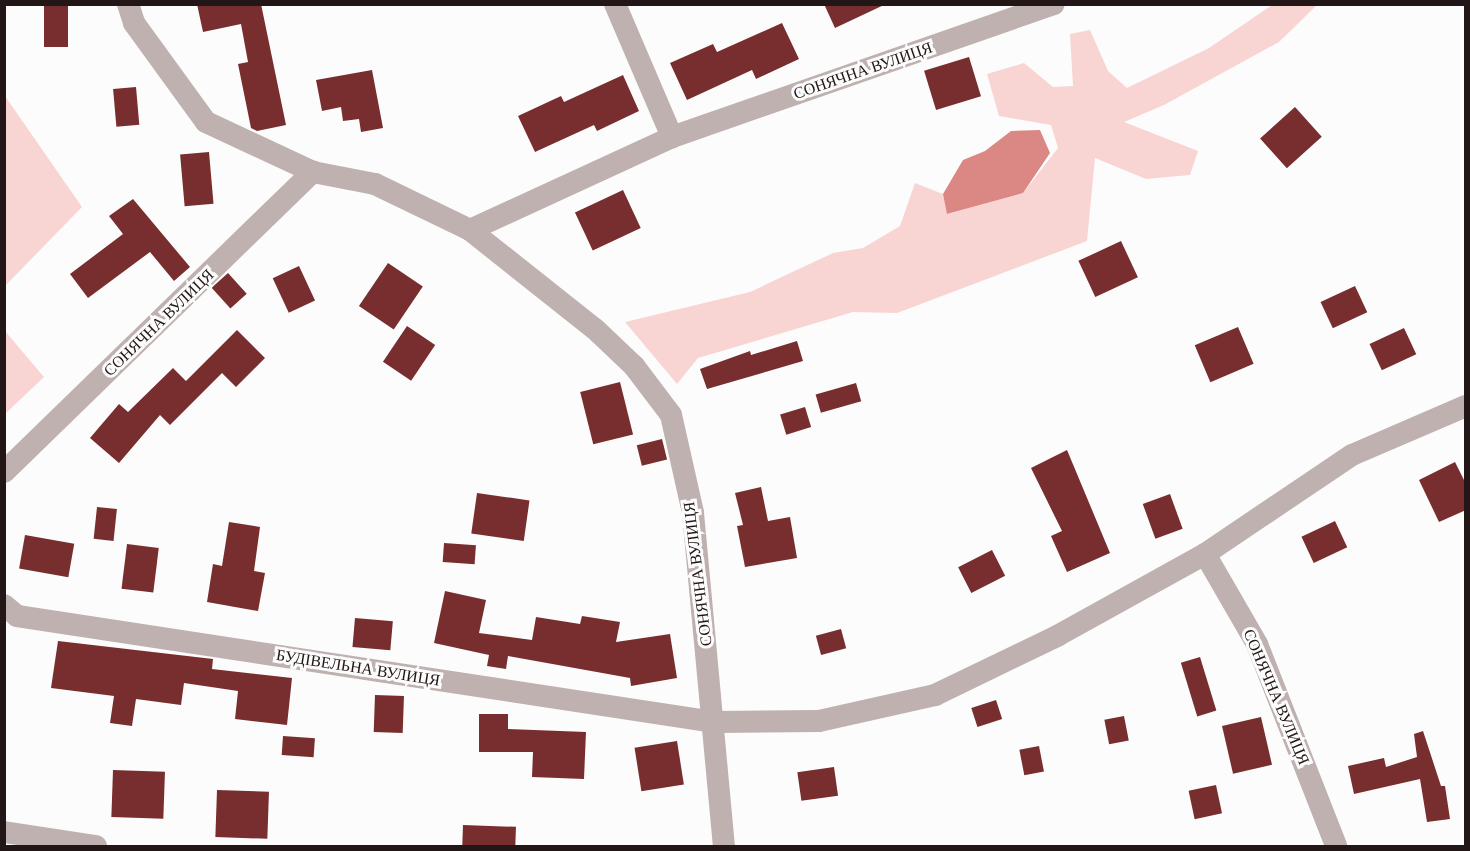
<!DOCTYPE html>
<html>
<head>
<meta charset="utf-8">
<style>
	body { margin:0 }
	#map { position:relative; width:1470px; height:851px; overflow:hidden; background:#fcfcfc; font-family:"Times New Roman",serif }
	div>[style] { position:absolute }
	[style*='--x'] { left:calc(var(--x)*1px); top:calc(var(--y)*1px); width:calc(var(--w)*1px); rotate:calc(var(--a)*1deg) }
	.green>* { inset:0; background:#f8d5d3 }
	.water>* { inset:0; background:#db8783 }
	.building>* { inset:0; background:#782e2e; transform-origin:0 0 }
	.street>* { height:22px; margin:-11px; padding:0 11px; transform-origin:11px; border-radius:11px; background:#bfb1b0 }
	span { translate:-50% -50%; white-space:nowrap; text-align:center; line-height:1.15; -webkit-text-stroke:6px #fcfcfc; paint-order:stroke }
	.street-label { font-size:16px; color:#221616 }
	.frame { position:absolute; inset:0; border:6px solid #221616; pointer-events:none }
</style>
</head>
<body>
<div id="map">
	<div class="green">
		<i style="clip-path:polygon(1272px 5px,1317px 5px,1279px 42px,1164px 105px,1124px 122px,1198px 151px,1190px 175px,1146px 179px,1095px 158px,1087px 241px,897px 313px,853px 312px,698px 358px,677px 384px,625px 322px,750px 292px,833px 253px,863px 248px,900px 226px,915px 183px,943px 194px,948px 214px,1023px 193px,1058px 148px,1051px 125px,999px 116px,987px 74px,1024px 63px,1053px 87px,1073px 86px,1070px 34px,1090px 30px,1108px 71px,1127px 88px,1209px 48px)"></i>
		<i style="clip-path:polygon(5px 96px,82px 207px,5px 286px,4px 286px)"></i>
		<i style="clip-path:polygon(5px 331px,44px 377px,5px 414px,4px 414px)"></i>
	</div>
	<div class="water">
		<i style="clip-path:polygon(1040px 130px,1050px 153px,1023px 193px,947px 214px,943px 194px,963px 160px,985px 151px,1011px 131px)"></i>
	</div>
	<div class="building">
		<i style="left:44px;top:4px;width:24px;height:43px"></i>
		<i style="clip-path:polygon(197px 4px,261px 4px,286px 125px,257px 131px,251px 128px,238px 64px,248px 62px,241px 24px,203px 32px)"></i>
		<i style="clip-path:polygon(824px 4px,886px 4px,835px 28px)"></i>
		<i style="clip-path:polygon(782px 23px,799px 59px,756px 79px,752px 70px,687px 100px,670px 63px,713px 44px,717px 52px)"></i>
		<i style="left:969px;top:57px;width:41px;height:47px;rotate:73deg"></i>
		<i style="clip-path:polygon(372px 70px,383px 128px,361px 132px,359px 119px,343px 121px,341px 107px,322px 111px,316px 80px)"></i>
		<i style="clip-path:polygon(623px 75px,639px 111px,597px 131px,594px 125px,535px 152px,518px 116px,561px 96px,564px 102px)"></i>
		<i style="left:136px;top:87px;width:38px;height:23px;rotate:85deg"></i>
		<i style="left:1295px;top:107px;width:40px;height:47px;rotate:48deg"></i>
		<i style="left:209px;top:152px;width:52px;height:29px;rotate:85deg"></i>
		<i style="left:623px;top:190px;width:42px;height:53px;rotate:65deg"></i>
		<i style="clip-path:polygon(133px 199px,190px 267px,174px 281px,150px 252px,88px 298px,70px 274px,123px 234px,109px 216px)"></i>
		<i style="left:1121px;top:241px;width:40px;height:47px;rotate:65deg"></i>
		<i style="left:388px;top:263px;width:42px;height:52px;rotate:34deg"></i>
		<i style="left:299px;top:266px;width:38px;height:29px;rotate:65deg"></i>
		<i style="left:228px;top:273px;width:28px;height:22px;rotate:48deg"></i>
		<i style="left:1355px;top:286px;width:29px;height:38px;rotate:65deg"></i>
		<i style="left:407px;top:326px;width:34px;height:43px;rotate:34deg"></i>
		<i style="left:1238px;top:327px;width:40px;height:47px;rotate:67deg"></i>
		<i style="left:1404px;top:328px;width:29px;height:38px;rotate:65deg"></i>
		<i style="clip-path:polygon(237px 330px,265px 358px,236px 387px,222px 373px,170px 425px,160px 415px,119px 463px,90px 438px,119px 404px,128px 412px,173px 368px,186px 381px)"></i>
		<i style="clip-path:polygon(797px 341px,803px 361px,707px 389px,700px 369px,750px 351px,751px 355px)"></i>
		<i style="left:620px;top:382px;width:54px;height:41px;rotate:76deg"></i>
		<i style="left:856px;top:383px;width:19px;height:42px;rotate:74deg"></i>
		<i style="left:805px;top:407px;width:21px;height:26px;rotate:73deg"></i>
		<i style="left:662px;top:439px;width:21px;height:26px;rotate:76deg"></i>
		<i style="clip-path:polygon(1067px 450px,1110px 553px,1067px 572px,1051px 536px,1062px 531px,1031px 468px)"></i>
		<i style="clip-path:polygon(1455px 462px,1466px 484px,1466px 510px,1439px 522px,1419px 480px)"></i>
		<i style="clip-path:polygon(761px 487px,768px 521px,790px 517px,797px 558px,745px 567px,737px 526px,743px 525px,735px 493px)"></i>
		<i style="left:477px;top:493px;width:53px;height:41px;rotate:8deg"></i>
		<i style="left:1170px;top:494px;width:37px;height:29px;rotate:70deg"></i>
		<i style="left:97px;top:507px;width:20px;height:32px;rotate:6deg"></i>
		<i style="left:1335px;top:521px;width:29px;height:37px;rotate:65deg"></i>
		<i style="clip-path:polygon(229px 522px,260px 527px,254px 571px,265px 573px,258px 611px,207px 602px,213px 564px,222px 566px)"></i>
		<i style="left:25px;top:535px;width:50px;height:34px;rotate:10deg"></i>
		<i style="left:444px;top:543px;width:32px;height:19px;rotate:4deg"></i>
		<i style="left:127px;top:544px;width:32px;height:45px;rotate:7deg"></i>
		<i style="left:992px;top:550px;width:29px;height:38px;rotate:63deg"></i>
		<i style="clip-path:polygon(445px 591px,486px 600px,479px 633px,532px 640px,536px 617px,580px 624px,582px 616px,620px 622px,616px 642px,670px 634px,677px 678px,631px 686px,630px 678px,508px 656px,506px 669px,487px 666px,489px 655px,434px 643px)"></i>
		<i style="left:355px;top:618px;width:38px;height:29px;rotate:5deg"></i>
		<i style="left:841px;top:629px;width:20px;height:26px;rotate:75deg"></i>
		<i style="clip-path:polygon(58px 641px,213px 659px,212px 669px,292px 678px,287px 725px,235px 719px,238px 691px,184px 683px,181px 705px,136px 699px,132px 726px,110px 723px,114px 696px,51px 688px)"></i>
		<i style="left:1200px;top:657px;width:56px;height:20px;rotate:73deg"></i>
		<i style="left:375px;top:695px;width:29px;height:37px;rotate:2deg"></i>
		<i style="left:996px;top:700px;width:20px;height:26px;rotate:72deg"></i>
		<i style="clip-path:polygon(479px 714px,508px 714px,508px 729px,586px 732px,584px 779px,532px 777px,533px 752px,479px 752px)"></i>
		<i style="left:1124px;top:716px;width:25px;height:20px;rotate:79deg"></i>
		<i style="left:1261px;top:717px;width:49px;height:40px;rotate:77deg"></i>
		<i style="clip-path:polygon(1423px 731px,1441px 786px,1445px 786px,1450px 819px,1427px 822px,1420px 779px,1354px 794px,1348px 766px,1384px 758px,1386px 767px,1417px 757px,1414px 734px)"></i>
		<i style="left:283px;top:736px;width:32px;height:19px;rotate:4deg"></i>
		<i style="left:677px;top:741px;width:44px;height:43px;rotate:81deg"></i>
		<i style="left:1039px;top:746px;width:26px;height:20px;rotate:79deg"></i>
		<i style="left:834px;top:767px;width:29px;height:37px;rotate:82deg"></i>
		<i style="left:113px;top:770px;width:52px;height:47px;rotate:2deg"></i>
		<i style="left:1216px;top:785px;width:29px;height:28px;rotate:78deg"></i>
		<i style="left:217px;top:790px;width:52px;height:47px;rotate:2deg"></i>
		<i style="left:463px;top:825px;width:53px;height:21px;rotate:2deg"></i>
	</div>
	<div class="street">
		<i style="--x:128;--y:4;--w:20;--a:72"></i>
		<i style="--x:134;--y:23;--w:122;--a:54"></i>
		<i style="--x:206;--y:122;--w:118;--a:25"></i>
		<i style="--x:313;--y:172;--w:63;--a:11"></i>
		<i style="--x:375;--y:184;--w:106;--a:25.8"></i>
		<i style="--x:470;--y:230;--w:159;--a:38.4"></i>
		<i style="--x:595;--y:329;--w:54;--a:43.5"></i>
		<i style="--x:634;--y:366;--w:61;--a:52.9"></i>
		<i style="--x:671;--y:415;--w:100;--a:77.3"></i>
		<i style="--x:693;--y:513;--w:334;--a:84.7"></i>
		<i style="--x:615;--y:4;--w:145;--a:66.8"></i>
		<i style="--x:470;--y:230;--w:222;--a:-24.7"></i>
		<i style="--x:672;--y:137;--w:404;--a:-19.2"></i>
		<i style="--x:4;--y:472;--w:431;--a:-44.2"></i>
		<i style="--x:1205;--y:554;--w:104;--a:60"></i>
		<i style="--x:1257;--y:644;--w:217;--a:68.6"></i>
		<i style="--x:4;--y:605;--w:17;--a:40"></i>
		<i style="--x:17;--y:616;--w:706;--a:8.64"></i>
		<i style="--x:715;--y:722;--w:104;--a:-0.6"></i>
		<i style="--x:819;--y:721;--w:119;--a:-12.6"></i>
		<i style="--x:935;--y:695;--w:136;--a:-25.8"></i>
		<i style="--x:1057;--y:636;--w:169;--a:-29"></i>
		<i style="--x:1205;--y:554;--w:177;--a:-34"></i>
		<i style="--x:1352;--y:455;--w:124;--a:-23.3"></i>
		<i style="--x:4;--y:832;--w:93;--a:8.7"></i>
	</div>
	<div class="street-label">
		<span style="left:863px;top:71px;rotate:-19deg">СОНЯЧНА ВУЛИЦЯ</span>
		<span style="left:159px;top:323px;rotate:-44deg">СОНЯЧНА ВУЛИЦЯ</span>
		<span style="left:698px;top:574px;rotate:-97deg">СОНЯЧНА ВУЛИЦЯ</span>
		<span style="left:358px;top:668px;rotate:9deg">БУДІВЕЛЬНА ВУЛИЦЯ</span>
		<span style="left:1276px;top:697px;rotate:67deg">СОНЯЧНА ВУЛИЦЯ</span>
	</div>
	<div class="frame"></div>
</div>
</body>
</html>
